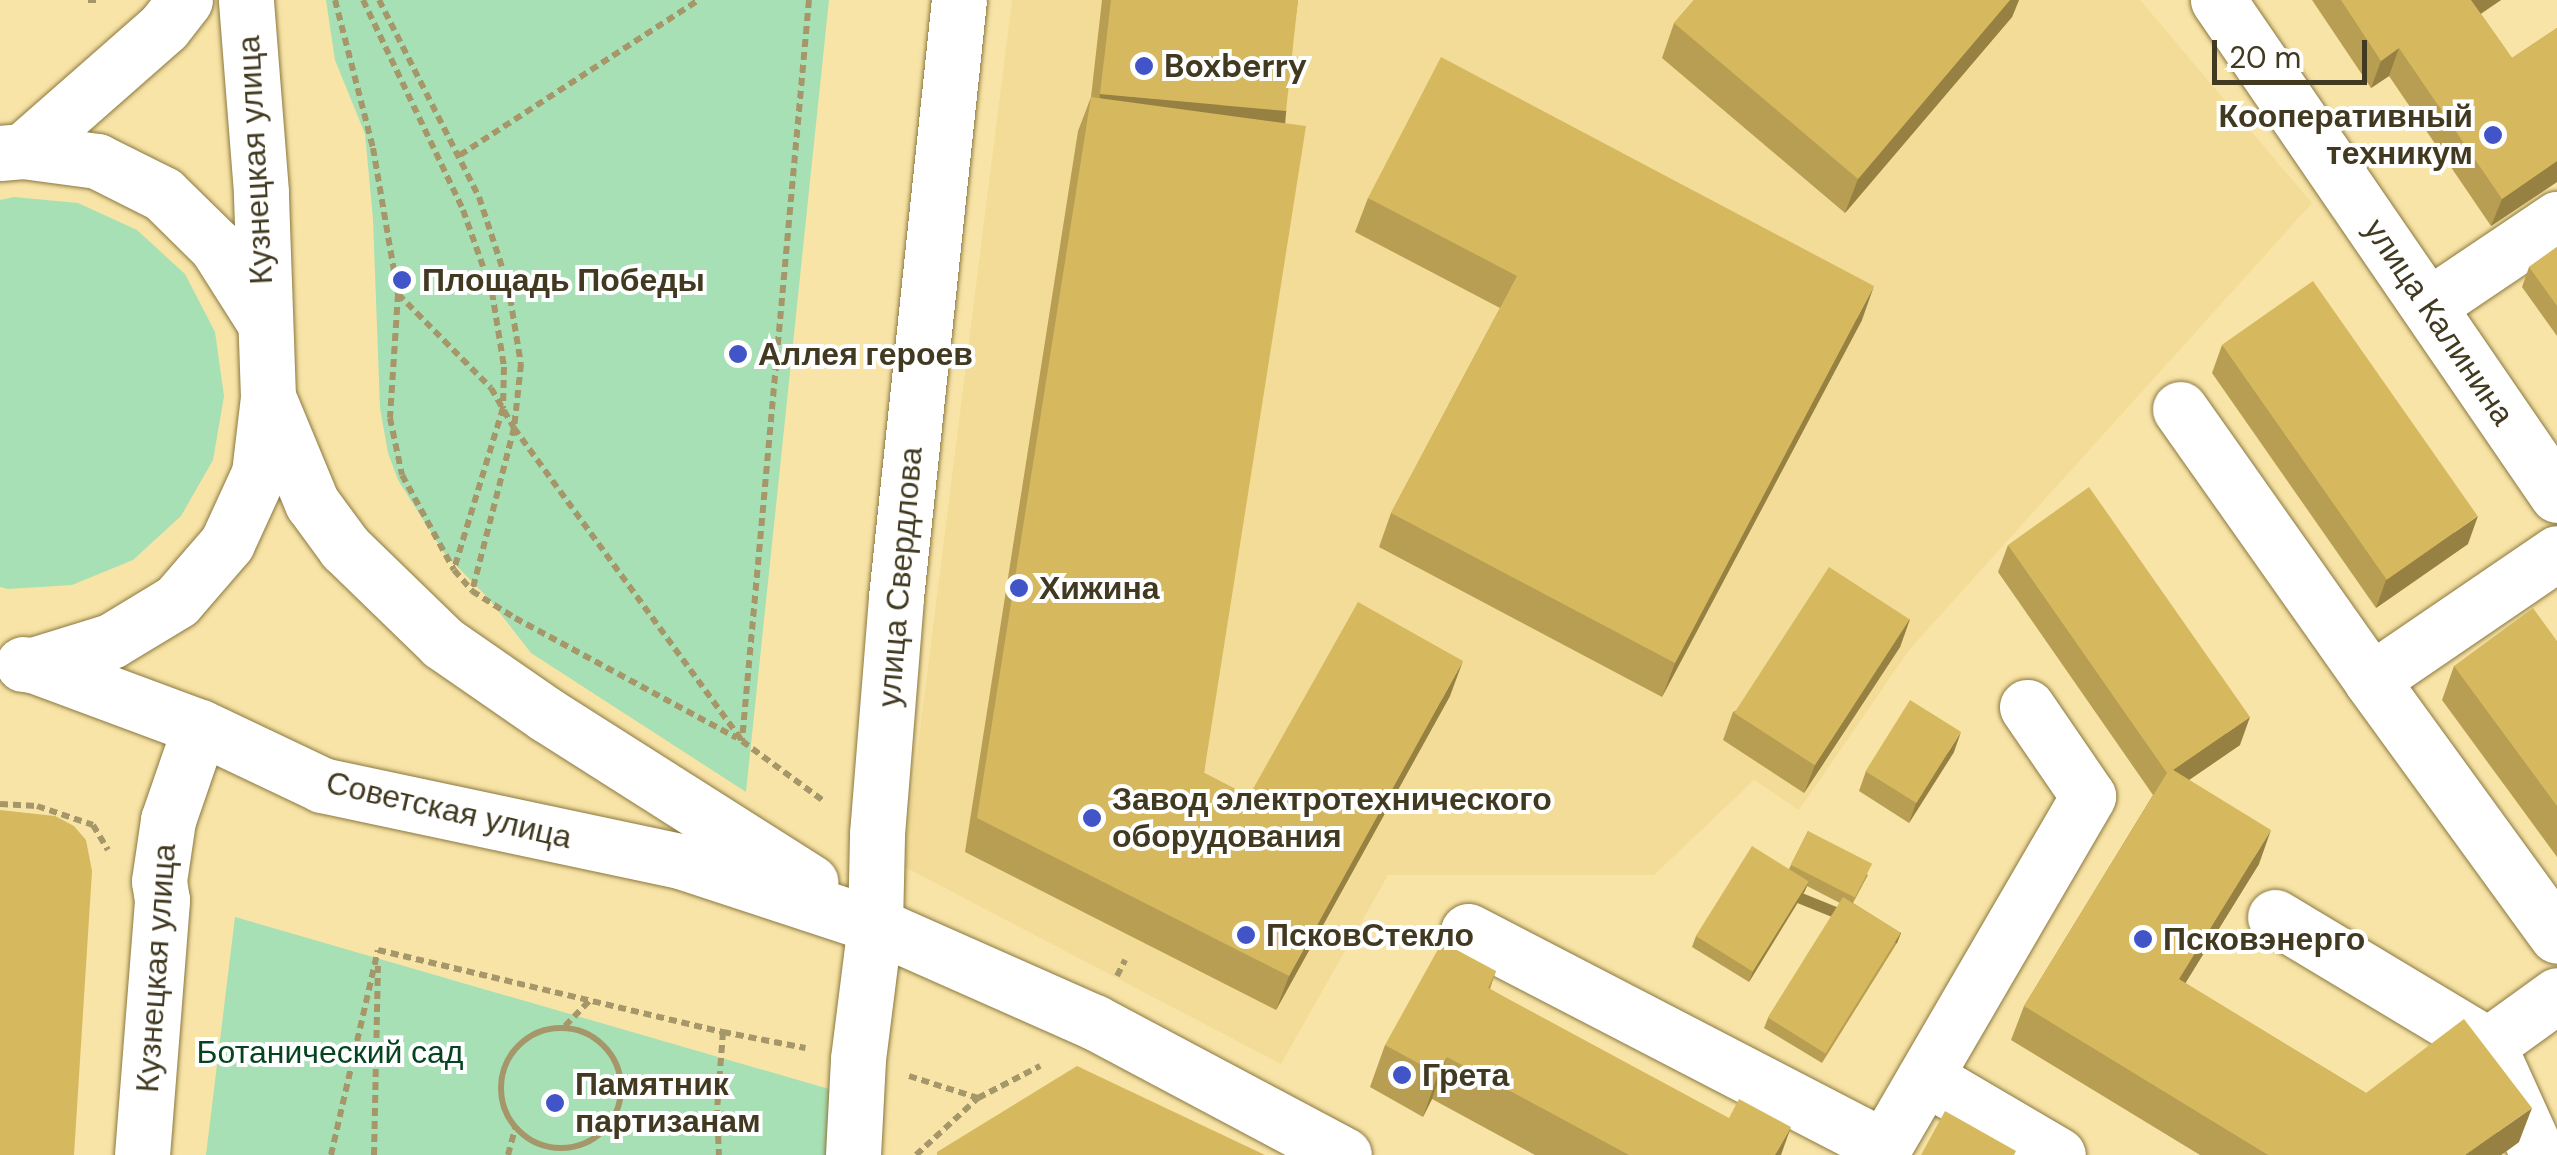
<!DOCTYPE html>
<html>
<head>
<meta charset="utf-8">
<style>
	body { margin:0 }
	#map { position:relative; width:2557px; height:1155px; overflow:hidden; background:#f8e4a7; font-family:"DM Sans",sans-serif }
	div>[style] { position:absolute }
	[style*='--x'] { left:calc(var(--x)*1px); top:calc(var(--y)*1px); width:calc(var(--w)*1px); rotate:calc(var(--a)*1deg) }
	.built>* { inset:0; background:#f3dc97 }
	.green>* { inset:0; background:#a7e0b4 }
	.path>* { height:6px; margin-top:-3px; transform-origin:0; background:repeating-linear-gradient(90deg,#a6976a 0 8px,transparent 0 13px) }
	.path>.ring { margin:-3px; padding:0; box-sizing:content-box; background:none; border:6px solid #a6976a; border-radius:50% }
	.roads { filter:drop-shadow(0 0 2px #8b783f) drop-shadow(0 0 2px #8b783f) }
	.minor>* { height:55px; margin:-27.5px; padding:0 27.5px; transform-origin:27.5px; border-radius:27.5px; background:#fff }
	.major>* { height:55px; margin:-27.5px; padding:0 27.5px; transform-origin:27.5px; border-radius:27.5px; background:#fff }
	.wall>* { inset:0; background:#b89e52 }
	.shaded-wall>* { inset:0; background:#968142; transform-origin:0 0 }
	.building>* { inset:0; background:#d6b85f; transform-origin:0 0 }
	.dots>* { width:28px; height:28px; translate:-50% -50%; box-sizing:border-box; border:5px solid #fff; border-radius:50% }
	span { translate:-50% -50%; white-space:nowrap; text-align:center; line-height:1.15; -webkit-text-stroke:8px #fff; paint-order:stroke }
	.poi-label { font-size:32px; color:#413920; font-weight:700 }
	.left { translate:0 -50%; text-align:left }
	.right { translate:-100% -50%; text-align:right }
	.street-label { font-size:32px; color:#413920 }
	.park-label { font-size:32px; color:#05441f }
	.scale { position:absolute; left:2212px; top:40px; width:155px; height:45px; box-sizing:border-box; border:5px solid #413920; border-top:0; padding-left:12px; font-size:30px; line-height:35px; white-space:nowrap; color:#413920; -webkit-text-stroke:8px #fff; paint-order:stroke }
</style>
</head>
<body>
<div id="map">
	<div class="built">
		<i style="clip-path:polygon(1012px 0,2140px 0,2312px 203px,1909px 650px,1799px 810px,1754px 780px,1654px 875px,1388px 875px,1281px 1064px,903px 866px)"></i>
	</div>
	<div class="green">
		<i style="clip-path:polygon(326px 0,829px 0,746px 792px,531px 653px,489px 599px,444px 553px,398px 480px,388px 453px,380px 408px,373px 219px,365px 134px,335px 60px)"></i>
		<i style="clip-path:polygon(14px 197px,78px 203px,137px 230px,185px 274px,215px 332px,224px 396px,213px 460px,181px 516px,133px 560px,72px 585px,8px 589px,0 587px,0 200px)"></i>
		<i style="clip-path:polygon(235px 917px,829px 1089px,833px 1155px,206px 1155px)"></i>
	</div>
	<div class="path">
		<i style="--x:88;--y:0;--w:11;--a:0"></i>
		<i style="--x:335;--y:0;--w:153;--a:75.6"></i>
		<i style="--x:373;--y:148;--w:148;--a:80.3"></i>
		<i style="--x:398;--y:294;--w:132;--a:45.3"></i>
		<i style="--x:491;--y:388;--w:46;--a:60.1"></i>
		<i style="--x:514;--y:428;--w:387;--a:53.9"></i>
		<i style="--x:363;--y:0;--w:233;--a:64.5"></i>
		<i style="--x:463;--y:210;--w:87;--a:70.5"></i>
		<i style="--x:492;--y:292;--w:76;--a:80.9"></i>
		<i style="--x:504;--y:367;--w:41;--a:91.4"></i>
		<i style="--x:503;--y:408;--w:168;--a:106.9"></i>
		<i style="--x:379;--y:0;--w:221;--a:63.1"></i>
		<i style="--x:479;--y:197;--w:93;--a:71.8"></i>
		<i style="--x:508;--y:285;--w:80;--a:80.7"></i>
		<i style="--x:521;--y:364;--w:64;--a:96.2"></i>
		<i style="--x:514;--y:428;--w:168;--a:104.4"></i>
		<i style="--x:809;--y:0;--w:744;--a:95.17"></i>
		<i style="--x:742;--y:741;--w:103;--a:36.3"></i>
		<i style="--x:460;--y:155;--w:285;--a:-33"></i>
		<i style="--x:398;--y:294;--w:124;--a:93.7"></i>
		<i style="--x:390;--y:418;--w:58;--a:78.1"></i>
		<i style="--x:402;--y:475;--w:108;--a:61.3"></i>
		<i style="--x:454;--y:570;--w:28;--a:49"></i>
		<i style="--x:472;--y:591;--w:51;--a:32.1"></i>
		<i style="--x:515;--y:618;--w:252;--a:28.4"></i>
		<i style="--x:0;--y:804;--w:37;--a:3"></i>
		<i style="--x:37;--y:806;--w:59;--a:18.7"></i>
		<i style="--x:93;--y:825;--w:29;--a:59"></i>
		<i style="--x:1117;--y:976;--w:18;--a:-63"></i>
		<i style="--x:565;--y:1026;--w:36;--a:-46"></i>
		<i class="ring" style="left:501px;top:1028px;width:114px;height:114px"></i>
		<i style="--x:723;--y:1032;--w:84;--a:11"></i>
		<i style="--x:909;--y:1076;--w:72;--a:17.7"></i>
		<i style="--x:331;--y:1155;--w:210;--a:-77.1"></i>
		<i style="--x:378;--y:950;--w:355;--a:13.4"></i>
		<i style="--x:723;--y:1032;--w:78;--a:94.4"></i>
		<i style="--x:717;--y:1110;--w:45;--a:87.5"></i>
		<i style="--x:374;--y:1155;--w:189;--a:-88.8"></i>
		<i style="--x:508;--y:1155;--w:28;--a:-75"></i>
		<i style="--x:916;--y:1155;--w:84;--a:-42.6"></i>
		<i style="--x:978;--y:1098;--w:70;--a:-27.3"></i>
	</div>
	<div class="roads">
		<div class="minor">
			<i style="--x:2218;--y:0;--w:600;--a:55.59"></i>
			<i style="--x:2428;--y:306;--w:156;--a:-34"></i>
			<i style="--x:2180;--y:409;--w:332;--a:54.8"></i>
			<i style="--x:2371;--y:680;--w:225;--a:-34.3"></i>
			<i style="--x:2371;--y:680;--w:316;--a:54"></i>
			<i style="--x:2275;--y:917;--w:249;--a:31"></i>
			<i style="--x:1468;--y:931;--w:469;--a:27.4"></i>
			<i style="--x:1884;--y:1147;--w:9;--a:117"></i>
			<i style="--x:1925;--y:1077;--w:154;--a:30.4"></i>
			<i style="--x:1884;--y:1147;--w:406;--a:-59.8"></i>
			<i style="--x:2088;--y:796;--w:108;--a:-124.4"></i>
			<i style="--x:142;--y:1155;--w:256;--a:-85.5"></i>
			<i style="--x:162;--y:900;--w:19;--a:-99"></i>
			<i style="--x:159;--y:881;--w:62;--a:-81.6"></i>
			<i style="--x:168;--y:820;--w:98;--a:-71"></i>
			<i style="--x:853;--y:1155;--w:96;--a:-87"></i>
			<i style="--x:858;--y:1059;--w:135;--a:-82.8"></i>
			<i style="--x:875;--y:925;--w:91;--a:-88.7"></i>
			<i style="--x:877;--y:834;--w:238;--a:-85.4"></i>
			<i style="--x:896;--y:597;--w:600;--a:-83.98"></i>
			<i style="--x:2538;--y:1155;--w:121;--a:-114.4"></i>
			<i style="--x:2488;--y:1045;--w:85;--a:-35.9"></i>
		</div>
		<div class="major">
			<i style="--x:23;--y:151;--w:188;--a:-41.3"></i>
			<i style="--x:164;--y:27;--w:34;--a:-52"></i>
			<i style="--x:0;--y:153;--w:23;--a:-5"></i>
			<i style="--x:23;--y:151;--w:75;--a:7.7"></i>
			<i style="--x:97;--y:161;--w:74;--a:26.6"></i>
			<i style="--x:163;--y:194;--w:74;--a:44.5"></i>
			<i style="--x:216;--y:246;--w:88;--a:57.6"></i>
			<i style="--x:268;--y:397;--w:115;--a:67.5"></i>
			<i style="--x:312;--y:503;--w:56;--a:53.7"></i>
			<i style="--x:345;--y:548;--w:136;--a:44.1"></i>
			<i style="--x:443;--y:643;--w:126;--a:34.7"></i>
			<i style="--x:547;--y:715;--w:312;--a:32.4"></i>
			<i style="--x:23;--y:664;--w:10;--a:6"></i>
			<i style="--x:33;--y:665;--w:82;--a:-17.1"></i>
			<i style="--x:111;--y:641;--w:77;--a:-31.2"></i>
			<i style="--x:177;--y:601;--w:77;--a:-49.2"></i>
			<i style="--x:227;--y:543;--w:77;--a:-65.4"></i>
			<i style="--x:259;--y:473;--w:77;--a:-83.2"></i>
			<i style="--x:268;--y:397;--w:205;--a:-92"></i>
			<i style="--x:261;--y:192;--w:193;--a:-94.5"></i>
			<i style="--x:33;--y:665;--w:178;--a:20.4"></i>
			<i style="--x:200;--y:727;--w:135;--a:25.4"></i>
			<i style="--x:322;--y:785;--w:369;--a:12"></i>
			<i style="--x:683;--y:862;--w:202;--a:18.2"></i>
			<i style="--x:875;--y:925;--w:240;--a:23.9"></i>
			<i style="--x:1094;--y:1022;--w:283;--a:28"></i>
		</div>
	</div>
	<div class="wall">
		<i style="clip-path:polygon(1102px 0,1298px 0,1281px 123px,1204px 773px,1249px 796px,1450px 696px,1276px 1010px,965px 852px,1078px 131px,1091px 97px)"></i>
		<i style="clip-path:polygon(1694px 0,2019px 0,2012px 17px,1845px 213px,1662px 58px,1674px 23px)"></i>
		<i style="clip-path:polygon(2312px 0,2501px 0,2481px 14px,2512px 58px,2557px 28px,2557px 182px,2491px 226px,2389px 76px,2371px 88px)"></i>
		<i style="clip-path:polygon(1368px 198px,1862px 320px,1662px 697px,1379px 547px,1391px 513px,1500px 308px,1355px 232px)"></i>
		<i style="clip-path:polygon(2557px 247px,2557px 336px,2522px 287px,2529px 267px)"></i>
		<i style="clip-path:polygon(2222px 345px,2468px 544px,2376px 608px,2212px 373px)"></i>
		<i style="clip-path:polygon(2008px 545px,2240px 745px,2189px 780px,2259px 864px,2185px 983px,2366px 1093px,2519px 1142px,2501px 1155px,2200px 1155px,2011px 1040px,2024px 1006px,2153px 795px,1998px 572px)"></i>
		<i style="clip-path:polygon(1910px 619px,1900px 647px,1804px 793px,1723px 740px,1733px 712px)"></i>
		<i style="clip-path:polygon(2557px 641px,2557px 857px,2442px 700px,2454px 666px)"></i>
		<i style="clip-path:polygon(1954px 752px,1909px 823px,1859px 791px,1866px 771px)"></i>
		<i style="clip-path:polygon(1808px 831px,1868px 875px,1853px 903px,1901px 933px,1897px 943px,1822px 1063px,1764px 1028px,1768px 1018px,1840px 903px,1807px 886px,1749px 982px,1692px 947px,1696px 936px,1789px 869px)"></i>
		<i style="clip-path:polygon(1496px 971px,1490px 989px,1781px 1155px,1535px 1155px,1432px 1099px,1423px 1117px,1370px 1087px,1385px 1045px)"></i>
	</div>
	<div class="shaded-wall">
		<i style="clip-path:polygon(2010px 0,2019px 0,2012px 17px,1845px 213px,1858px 179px)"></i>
		<i style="clip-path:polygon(2470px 0,2501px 0,2460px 27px)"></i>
		<i style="clip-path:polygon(2399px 48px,2389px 76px,2371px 88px,2381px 61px)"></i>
		<i style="left:1100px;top:94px;width:187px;height:36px;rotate:5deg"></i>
		<i style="clip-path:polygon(2557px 161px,2557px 182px,2491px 226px,2502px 199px)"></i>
		<i style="clip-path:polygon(1874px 286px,1862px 320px,1662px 697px,1675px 663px)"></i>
		<i style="clip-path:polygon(2478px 516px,2468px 544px,2376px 608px,2386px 580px)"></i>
		<i style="clip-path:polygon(1910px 619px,1900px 647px,1804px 793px,1815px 765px)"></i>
		<i style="clip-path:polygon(1463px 661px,1450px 696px,1276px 1010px,1289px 976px)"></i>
		<i style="clip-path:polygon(2250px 717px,2240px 745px,2157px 802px,2167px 774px)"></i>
		<i style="clip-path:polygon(1961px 732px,1954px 752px,1909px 823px,1916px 803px)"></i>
		<i style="clip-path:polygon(2271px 830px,2259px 864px,2167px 1013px,2179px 979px)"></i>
		<i style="clip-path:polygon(1809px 881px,1805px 891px,1749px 982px,1753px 971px)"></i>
		<i style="left:1901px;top:933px;width:11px;height:142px;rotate:112deg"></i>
		<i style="clip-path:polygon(1447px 1057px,1432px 1099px,1423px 1117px,1438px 1074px)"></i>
		<i style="clip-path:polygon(2532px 1108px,2519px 1142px,2501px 1155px,2465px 1155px)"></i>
		<i style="clip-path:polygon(1791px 1127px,1781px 1155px,1775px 1155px)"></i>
	</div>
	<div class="building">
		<i style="clip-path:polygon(1111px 0,1298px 0,1286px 111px,1100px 94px)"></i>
		<i style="clip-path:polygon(1694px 0,2010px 0,1858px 179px,1674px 23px)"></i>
		<i style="clip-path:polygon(2341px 0,2471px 0,2512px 58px,2557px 28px,2557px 161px,2502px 199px,2399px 48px,2381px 61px)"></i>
		<i style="clip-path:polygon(1441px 57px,1874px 286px,1675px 663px,1391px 513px,1517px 276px,1368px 198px)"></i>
		<i style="clip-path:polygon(1091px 97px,1306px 126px,1204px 773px,1249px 796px,1358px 602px,1463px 661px,1289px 976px,977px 818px)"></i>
		<i style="clip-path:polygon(2557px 247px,2557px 306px,2529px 267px)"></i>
		<i style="left:2313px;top:281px;width:287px;height:111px;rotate:55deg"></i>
		<i style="clip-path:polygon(2089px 487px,2250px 717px,2173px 770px,2170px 768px,2167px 773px,2008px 545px)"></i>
		<i style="left:1829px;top:567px;width:96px;height:174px;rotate:33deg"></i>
		<i style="clip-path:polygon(2533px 608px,2557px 641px,2557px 806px,2454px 666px)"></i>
		<i style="left:1910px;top:700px;width:60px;height:84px;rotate:32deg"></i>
		<i style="clip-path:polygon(2170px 768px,2271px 830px,2179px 979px,2366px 1093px,2464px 1019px,2532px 1108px,2465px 1155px,2268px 1155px,2024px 1006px)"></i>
		<i style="clip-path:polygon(0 810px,55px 816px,74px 826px,86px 840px,92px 871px,74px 1155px,0 1155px)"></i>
		<i style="left:1808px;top:831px;width:72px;height:38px;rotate:27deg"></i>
		<i style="left:1752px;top:846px;width:67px;height:106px;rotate:32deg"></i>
		<i style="left:1843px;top:897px;width:68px;height:142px;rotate:32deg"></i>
		<i style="clip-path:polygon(1442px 942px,1496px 971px,1488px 988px,1729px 1118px,1739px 1099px,1791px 1127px,1775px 1155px,1629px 1155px,1447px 1057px,1438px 1074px,1385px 1045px)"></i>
		<i style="clip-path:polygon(1077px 1066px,1265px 1155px,937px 1155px,937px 1152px)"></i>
		<i style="clip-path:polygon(1945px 1111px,2016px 1151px,2014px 1155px,1921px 1155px)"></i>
	</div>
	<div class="dots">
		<i style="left:1144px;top:66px;background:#4255c8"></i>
		<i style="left:2493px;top:135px;background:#4255c8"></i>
		<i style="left:402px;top:280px;background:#4255c8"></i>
		<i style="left:738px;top:354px;background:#4255c8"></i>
		<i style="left:1019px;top:588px;background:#4255c8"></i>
		<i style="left:1092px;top:818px;background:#4255c8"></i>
		<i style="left:1246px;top:935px;background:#4255c8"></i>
		<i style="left:2143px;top:939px;background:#4255c8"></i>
		<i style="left:1402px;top:1075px;background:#4255c8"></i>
		<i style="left:555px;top:1103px;background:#4255c8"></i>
	</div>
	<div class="poi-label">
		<span class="left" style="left:1164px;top:66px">Boxberry</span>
		<span class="right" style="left:2473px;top:135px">Кооперативный<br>техникум</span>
		<span class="left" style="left:422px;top:280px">Площадь Победы</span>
		<span class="left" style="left:758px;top:354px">Аллея героев</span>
		<span class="left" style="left:1039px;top:588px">Хижина</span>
		<span class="left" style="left:1112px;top:818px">Завод электротехнического<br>оборудования</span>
		<span class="left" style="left:1266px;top:935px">ПсковСтекло</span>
		<span class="left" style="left:2163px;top:939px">Псковэнерго</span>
		<span class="left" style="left:1422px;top:1075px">Грета</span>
		<span class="left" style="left:575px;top:1103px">Памятник<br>партизанам</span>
	</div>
	<div class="street-label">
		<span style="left:255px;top:160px;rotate:-93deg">Кузнецкая улица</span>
		<span style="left:2439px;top:322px;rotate:56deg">улица Калинина</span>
		<span style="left:900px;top:577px;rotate:-85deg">улица Свердлова</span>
		<span style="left:449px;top:810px;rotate:13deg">Советская улица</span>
		<span style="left:156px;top:968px;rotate:-86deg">Кузнецкая улица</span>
	</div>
	<div class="park-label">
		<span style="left:330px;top:1052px">Ботанический сад</span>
	</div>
	<div class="scale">20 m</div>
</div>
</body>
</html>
